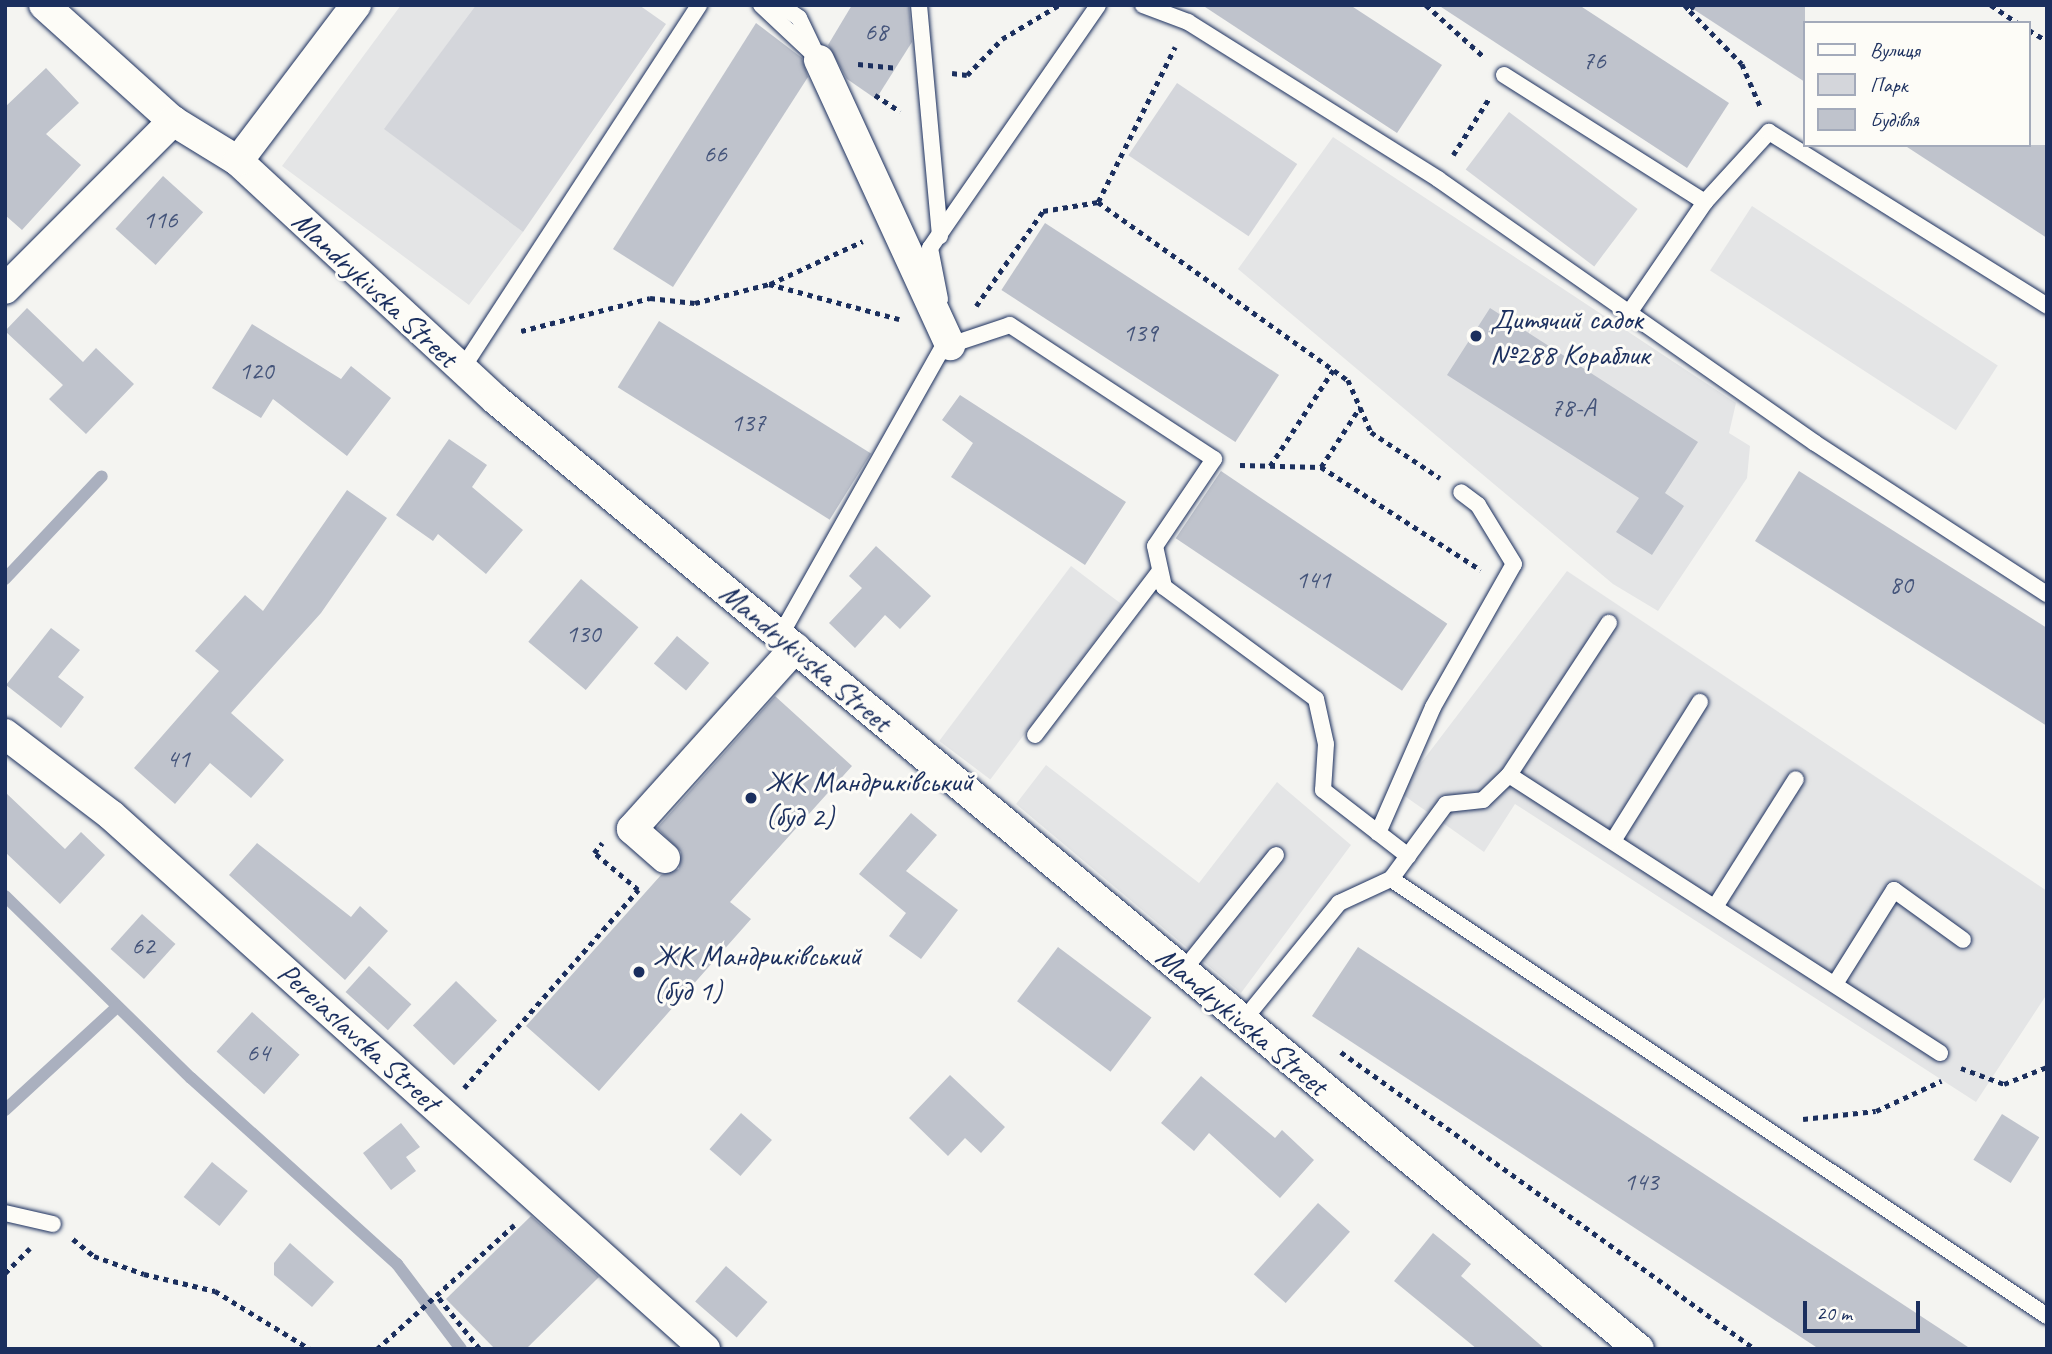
<!DOCTYPE html>
<html>
<head>
<meta charset="utf-8">
<style>
	body { margin:0 }
	#map { position:relative; width:2052px; height:1354px; overflow:hidden; background:#f4f4f1; font-family:Caveat,sans-serif }
	div>[style] { position:absolute }
	[style*='--x'] { left:calc(var(--x)*1px); top:calc(var(--y)*1px); width:calc(var(--w)*1px); rotate:calc(var(--a)*1deg) }
	.built>* { inset:0; background:#e4e5e6; transform-origin:0 0 }
	.green>* { inset:0; background:#d4d6db; transform-origin:0 0 }
	.stream>* { height:12px; margin:-6px; padding:0 6px; transform-origin:6px; border-radius:6px; background:#aab0bf }
	.building>* { inset:0; background:#bfc3cc; transform-origin:0 0 }
	.path>* { height:4.5px; margin-top:-2.25px; transform-origin:0; background:repeating-linear-gradient(90deg,#1b2f5e 0 5px,transparent 0 10px) }
	.roads { filter:drop-shadow(0 0 2px #1b2f5e) drop-shadow(0 0 2px #1b2f5e) }
	.service>* { height:16px; margin:-8px; padding:0 8px; transform-origin:8px; border-radius:8px; background:#fdfcf7 }
	.minor>* { height:30px; margin:-15px; padding:0 15px; transform-origin:15px; border-radius:15px; background:#fdfcf7 }
	.dots>* { width:19px; height:19px; translate:-50% -50%; box-sizing:border-box; border:4px solid #fdfcf7; border-radius:50% }
	span { translate:-50% -50%; white-space:nowrap; text-align:center; line-height:1.15; -webkit-text-stroke:6px #fdfcf7; paint-order:stroke }
	.number-label { font-size:26px; color:#44547a }
	.number-label span { -webkit-text-stroke-width:0 }
	.street-label { font-size:30px; color:#1b2f5e }
	.poi-label { font-size:30px; color:#1b2f5e }
	.left { translate:0 -50%; text-align:left }
	.frame { position:absolute; inset:0; border:7px solid #1b2f5e; pointer-events:none }
	.legend { position:absolute; left:1803px; top:21px; width:228px; height:126px; box-sizing:border-box; background:#fdfcf7; border:2px solid #a3aaba; margin:0; padding:9px 12px; list-style:none; font-size:21px; color:#1b2f5e }
	.legend li { display:flex; align-items:center; gap:14px; height:35px }
	.legend b { width:35px; border:2px solid #a3aaba }
	.scale { position:absolute; left:1803px; top:1301px; width:117px; height:32px; box-sizing:border-box; border:4px solid #1b2f5e; border-top:0; padding-left:9px; font-size:21px; line-height:24px; white-space:nowrap; color:#1b2f5e; -webkit-text-stroke:5px #fdfcf7; paint-order:stroke }
</style>
</head>
<body>
<div id="map">
	<div class="built">
		<i style="clip-path:polygon(401px 5px,476px 5px,385px 129px,523px 232px,469px 305px,282px 166px)"></i>
		<i style="clip-path:polygon(1333px 137px,1736px 403px,1729px 433px,1750px 446px,1747px 478px,1658px 611px,1613px 584px,1238px 269px)"></i>
		<i style="left:1752px;top:206px;width:293px;height:77px;rotate:33deg"></i>
		<i style="left:1071px;top:566px;width:64px;height:219px;rotate:37deg"></i>
		<i style="clip-path:polygon(1567px 571px,2047px 891px,2047px 994px,1976px 1102px,1515px 804px,1484px 852px,1399px 792px)"></i>
		<i style="clip-path:polygon(1046px 765px,1199px 883px,1277px 782px,1351px 845px,1241px 993px,1016px 804px)"></i>
	</div>
	<div class="green">
		<i style="clip-path:polygon(476px 5px,639px 5px,666px 24px,523px 232px,384px 129px)"></i>
		<i style="left:1177px;top:83px;width:145px;height:87px;rotate:34deg"></i>
		<i style="left:1509px;top:112px;width:161px;height:72px;rotate:37deg"></i>
	</div>
	<div class="stream">
		<i style="--x:5;--y:579;--w:141;--a:-46.7"></i>
		<i style="--x:5;--y:896;--w:260;--a:44.4"></i>
		<i style="--x:191;--y:1078;--w:278;--a:42.1"></i>
		<i style="--x:397;--y:1264;--w:106;--a:53"></i>
		<i style="--x:5;--y:1110;--w:152;--a:-42.6"></i>
	</div>
	<div class="building">
		<i style="clip-path:polygon(852px 5px,909px 5px,912px 42px,876px 99px,847px 79px,828px 45px)"></i>
		<i style="clip-path:polygon(1202px 5px,1350px 5px,1442px 65px,1397px 133px)"></i>
		<i style="clip-path:polygon(1438px 5px,1579px 5px,1729px 103px,1687px 168px)"></i>
		<i style="clip-path:polygon(1687px 5px,1805px 5px,1805px 82px)"></i>
		<i style="clip-path:polygon(756px 23px,802px 58px,808px 77px,673px 287px,613px 249px)"></i>
		<i style="clip-path:polygon(46px 68px,79px 103px,46px 134px,81px 165px,22px 230px,5px 215px,5px 107px)"></i>
		<i style="clip-path:polygon(1904px 145px,2047px 145px,2047px 238px,1950px 175px)"></i>
		<i style="left:163px;top:176px;width:54px;height:71px;rotate:42deg"></i>
		<i style="left:1045px;top:223px;width:279px;height:80px;rotate:33deg"></i>
		<i style="clip-path:polygon(27px 308px,83px 362px,96px 348px,134px 384px,86px 434px,49px 399px,63px 385px,5px 331px)"></i>
		<i style="clip-path:polygon(1490px 308px,1698px 442px,1665px 493px,1684px 506px,1652px 555px,1616px 532px,1639px 498px,1447px 375px)"></i>
		<i style="left:659px;top:321px;width:250px;height:78px;rotate:32deg"></i>
		<i style="clip-path:polygon(252px 324px,341px 379px,351px 366px,391px 398px,347px 456px,273px 399px,261px 418px,212px 388px)"></i>
		<i style="clip-path:polygon(960px 395px,1126px 502px,1085px 565px,951px 477px,973px 443px,942px 420px)"></i>
		<i style="clip-path:polygon(449px 439px,487px 465px,472px 487px,523px 530px,486px 574px,438px 534px,433px 541px,396px 515px)"></i>
		<i style="left:1221px;top:471px;width:273px;height:81px;rotate:34deg"></i>
		<i style="clip-path:polygon(1799px 471px,2047px 628px,2047px 726px,1755px 541px)"></i>
		<i style="clip-path:polygon(347px 490px,387px 518px,321px 613px,231px 713px,284px 760px,251px 798px,210px 763px,175px 804px,134px 768px,219px 671px,195px 651px,245px 595px,263px 611px)"></i>
		<i style="clip-path:polygon(876px 546px,931px 596px,900px 629px,885px 615px,855px 648px,829px 623px,862px 588px,849px 576px)"></i>
		<i style="left:581px;top:579px;width:75px;height:82px;rotate:40deg"></i>
		<i style="clip-path:polygon(51px 628px,80px 650px,58px 677px,84px 697px,61px 728px,6px 685px)"></i>
		<i style="left:677px;top:636px;width:42px;height:36px;rotate:40deg"></i>
		<i style="clip-path:polygon(775px 696px,852px 766px,730px 902px,751px 919px,599px 1091px,526px 1026px,661px 875px,679px 869px,681px 852px,657px 828px)"></i>
		<i style="clip-path:polygon(5px 792px,65px 849px,81px 832px,105px 855px,60px 904px,5px 852px)"></i>
		<i style="clip-path:polygon(911px 813px,937px 835px,906px 871px,958px 910px,921px 959px,889px 936px,906px 913px,859px 874px)"></i>
		<i style="clip-path:polygon(257px 843px,351px 917px,360px 906px,388px 931px,345px 980px,229px 875px)"></i>
		<i style="left:142px;top:914px;width:45px;height:47px;rotate:42deg"></i>
		<i style="left:1058px;top:947px;width:117px;height:68px;rotate:37deg"></i>
		<i style="clip-path:polygon(1358px 947px,1971px 1349px,1819px 1349px,1312px 1016px)"></i>
		<i style="left:369px;top:966px;width:57px;height:35px;rotate:42deg"></i>
		<i style="left:456px;top:981px;width:57px;height:62px;rotate:44deg"></i>
		<i style="left:252px;top:1012px;width:64px;height:53px;rotate:42deg"></i>
		<i style="clip-path:polygon(950px 1075px,1005px 1127px,981px 1153px,965px 1138px,948px 1156px,909px 1118px)"></i>
		<i style="clip-path:polygon(1201px 1076px,1275px 1138px,1282px 1130px,1314px 1160px,1280px 1198px,1209px 1133px,1194px 1151px,1161px 1123px)"></i>
		<i style="left:741px;top:1113px;width:41px;height:48px;rotate:41deg"></i>
		<i style="left:2002px;top:1114px;width:44px;height:54px;rotate:32deg"></i>
		<i style="clip-path:polygon(401px 1123px,420px 1147px,406px 1157px,416px 1171px,391px 1190px,363px 1153px)"></i>
		<i style="left:212px;top:1162px;width:46px;height:45px;rotate:39deg"></i>
		<i style="left:1318px;top:1203px;width:43px;height:96px;rotate:42deg"></i>
		<i style="clip-path:polygon(531px 1216px,599px 1277px,526px 1349px,495px 1349px,446px 1299px)"></i>
		<i style="clip-path:polygon(1433px 1233px,1471px 1264px,1461px 1276px,1545px 1349px,1477px 1349px,1394px 1281px)"></i>
		<i style="clip-path:polygon(290px 1243px,334px 1282px,312px 1307px,274px 1275px,274px 1263px)"></i>
		<i style="left:726px;top:1266px;width:55px;height:47px;rotate:41deg"></i>
	</div>
	<div class="path">
		<i style="--x:1426;--y:5;--w:76;--a:41.8"></i>
		<i style="--x:1685;--y:5;--w:8;--a:50"></i>
		<i style="--x:1694;--y:5;--w:7;--a:124"></i>
		<i style="--x:1690;--y:11;--w:74;--a:45.5"></i>
		<i style="--x:1742;--y:64;--w:48;--a:66.6"></i>
		<i style="--x:1991;--y:5;--w:32;--a:34"></i>
		<i style="--x:2029;--y:30;--w:21;--a:31"></i>
		<i style="--x:858;--y:64;--w:40;--a:5.7"></i>
		<i style="--x:952;--y:73;--w:15;--a:8"></i>
		<i style="--x:967;--y:75;--w:50;--a:-45.8"></i>
		<i style="--x:1002;--y:39;--w:66;--a:-30.8"></i>
		<i style="--x:875;--y:95;--w:30;--a:33"></i>
		<i style="--x:1453;--y:155;--w:69;--a:-57.5"></i>
		<i style="--x:1098;--y:202;--w:307;--a:35.5"></i>
		<i style="--x:1348;--y:380;--w:57;--a:66.1"></i>
		<i style="--x:1371;--y:432;--w:83;--a:33.7"></i>
		<i style="--x:770;--y:284;--w:102;--a:-24.8"></i>
		<i style="--x:976;--y:306;--w:116;--a:-54.8"></i>
		<i style="--x:1043;--y:211;--w:56;--a:-9.3"></i>
		<i style="--x:1098;--y:202;--w:173;--a:-63.6"></i>
		<i style="--x:521;--y:331;--w:133;--a:-14.3"></i>
		<i style="--x:650;--y:298;--w:45;--a:6.3"></i>
		<i style="--x:695;--y:303;--w:76;--a:-14.4"></i>
		<i style="--x:769;--y:284;--w:135;--a:15.1"></i>
		<i style="--x:1240;--y:465;--w:81;--a:1.4"></i>
		<i style="--x:1321;--y:467;--w:190;--a:32.8"></i>
		<i style="--x:1270;--y:466;--w:115;--a:-56.7"></i>
		<i style="--x:1321;--y:467;--w:72;--a:-57"></i>
		<i style="--x:1341;--y:1052;--w:510;--a:35.66"></i>
		<i style="--x:1961;--y:1068;--w:46;--a:20.4"></i>
		<i style="--x:2004;--y:1084;--w:46;--a:-21.6"></i>
		<i style="--x:464;--y:1088;--w:264;--a:-48.7"></i>
		<i style="--x:638;--y:890;--w:57;--a:-139.9"></i>
		<i style="--x:594;--y:853;--w:13;--a:-51"></i>
		<i style="--x:1803;--y:1119;--w:73;--a:-6.3"></i>
		<i style="--x:1876;--y:1111;--w:72;--a:-24.8"></i>
		<i style="--x:73;--y:1239;--w:27;--a:39"></i>
		<i style="--x:94;--y:1256;--w:53;--a:19.8"></i>
		<i style="--x:144;--y:1274;--w:73;--a:13.5"></i>
		<i style="--x:215;--y:1291;--w:111;--a:31.4"></i>
		<i style="--x:5;--y:1273;--w:35;--a:-45"></i>
		<i style="--x:439;--y:1298;--w:65;--a:51.2"></i>
		<i style="--x:377;--y:1349;--w:185;--a:-42.1"></i>
	</div>
	<div class="roads">
		<div class="service">
			<i style="--x:761;--y:5;--w:69;--a:43.2"></i>
			<i style="--x:780;--y:5;--w:23;--a:34"></i>
			<i style="--x:799;--y:18;--w:51;--a:64.4"></i>
			<i style="--x:919;--y:5;--w:232;--a:84.8"></i>
			<i style="--x:1143;--y:5;--w:48;--a:20.7"></i>
			<i style="--x:1188;--y:22;--w:295;--a:32.1"></i>
			<i style="--x:1438;--y:179;--w:460;--a:35"></i>
			<i style="--x:1815;--y:443;--w:277;--a:33.1"></i>
			<i style="--x:1504;--y:75;--w:238;--a:32.3"></i>
			<i style="--x:1705;--y:202;--w:95;--a:-47.6"></i>
			<i style="--x:1769;--y:132;--w:328;--a:32"></i>
			<i style="--x:940;--y:299;--w:52;--a:-101.1"></i>
			<i style="--x:930;--y:248;--w:295;--a:-55.3"></i>
			<i style="--x:1629;--y:313;--w:135;--a:-55.6"></i>
			<i style="--x:950;--y:345;--w:63;--a:-18.4"></i>
			<i style="--x:1010;--y:325;--w:244;--a:33.3"></i>
			<i style="--x:1214;--y:459;--w:105;--a:124.1"></i>
			<i style="--x:1155;--y:546;--w:42;--a:77.6"></i>
			<i style="--x:1164;--y:587;--w:189;--a:36.4"></i>
			<i style="--x:1316;--y:699;--w:46;--a:77.5"></i>
			<i style="--x:1326;--y:744;--w:46;--a:93.7"></i>
			<i style="--x:1323;--y:790;--w:108;--a:37.8"></i>
			<i style="--x:462;--y:369;--w:434;--a:-56.9"></i>
			<i style="--x:780;--y:636;--w:342;--a:-60.6"></i>
			<i style="--x:1035;--y:735;--w:206;--a:-52.7"></i>
			<i style="--x:1509;--y:775;--w:513;--a:32.82"></i>
			<i style="--x:1378;--y:833;--w:137;--a:-66.4"></i>
			<i style="--x:1433;--y:707;--w:164;--a:-60.5"></i>
			<i style="--x:1514;--y:564;--w:69;--a:-121.4"></i>
			<i style="--x:1478;--y:505;--w:21;--a:-143"></i>
			<i style="--x:1613;--y:841;--w:164;--a:-58"></i>
			<i style="--x:1391;--y:879;--w:93;--a:-53.7"></i>
			<i style="--x:1446;--y:804;--w:37;--a:-6"></i>
			<i style="--x:1483;--y:800;--w:36;--a:-44"></i>
			<i style="--x:1509;--y:775;--w:182;--a:-56.7"></i>
			<i style="--x:1715;--y:907;--w:151;--a:-57.7"></i>
			<i style="--x:1182;--y:972;--w:150;--a:-51.2"></i>
			<i style="--x:1835;--y:984;--w:111;--a:-57.9"></i>
			<i style="--x:1894;--y:890;--w:85;--a:35.9"></i>
			<i style="--x:1242;--y:1022;--w:154;--a:-50.8"></i>
			<i style="--x:1339;--y:903;--w:57;--a:-24.8"></i>
			<i style="--x:1391;--y:879;--w:788;--a:33.67"></i>
			<i style="--x:5;--y:1213;--w:49;--a:12.9"></i>
		</div>
		<div class="minor">
			<i style="--x:44;--y:5;--w:173;--a:42"></i>
			<i style="--x:173;--y:121;--w:76;--a:31.6"></i>
			<i style="--x:238;--y:161;--w:350;--a:42.8"></i>
			<i style="--x:495;--y:399;--w:1487;--a:39.71"></i>
			<i style="--x:819;--y:60;--w:314;--a:65.3"></i>
			<i style="--x:238;--y:161;--w:196;--a:-52.9"></i>
			<i style="--x:5;--y:289;--w:238;--a:-45"></i>
			<i style="--x:5;--y:734;--w:133;--a:37.4"></i>
			<i style="--x:111;--y:815;--w:799;--a:41.96"></i>
			<i style="--x:665;--y:858;--w:44;--a:-138.7"></i>
			<i style="--x:632;--y:829;--w:244;--a:-48"></i>
		</div>
	</div>
	<div class="dots">
		<i style="left:1476px;top:336px;background:#1b2f5e"></i>
		<i style="left:751px;top:798px;background:#1b2f5e"></i>
		<i style="left:639px;top:972px;background:#1b2f5e"></i>
	</div>
	<div class="number-label">
		<span style="left:876px;top:32px">68</span>
		<span style="left:1594px;top:61px">76</span>
		<span style="left:715px;top:154px">66</span>
		<span style="left:160px;top:220px">116</span>
		<span style="left:1140px;top:333px">139</span>
		<span style="left:256px;top:371px">120</span>
		<span style="left:1573px;top:408px">78-А</span>
		<span style="left:748px;top:423px">137</span>
		<span style="left:1313px;top:580px">141</span>
		<span style="left:1901px;top:585px">80</span>
		<span style="left:583px;top:634px">130</span>
		<span style="left:178px;top:759px">41</span>
		<span style="left:143px;top:946px">62</span>
		<span style="left:258px;top:1053px">64</span>
		<span style="left:1641px;top:1182px">143</span>
	</div>
	<div class="street-label">
		<span style="left:375px;top:289px;rotate:43deg">Mandrykivska Street</span>
		<span style="left:806px;top:657px;rotate:40deg">Mandrykivska Street</span>
		<span style="left:1242px;top:1021px;rotate:40deg">Mandrykivska Street</span>
		<span style="left:359px;top:1037px;rotate:42deg">Pereiaslavska Street</span>
	</div>
	<div class="poi-label">
		<span class="left" style="left:1490px;top:336px">Дитячий садок<br>№288 Кораблик</span>
		<span class="left" style="left:765px;top:798px">ЖК Мандриківський<br>(буд 2)</span>
		<span class="left" style="left:653px;top:972px">ЖК Мандриківський<br>(буд 1)</span>
	</div>
	<div class="frame"></div>
	<ul class="legend">
	<li><b style="height:9px;background:#fdfcf7"></b>Вулиця</li>
	<li><b style="height:19px;background:#d4d6db"></b>Парк</li>
	<li><b style="height:19px;background:#bfc3cc"></b>Будівля</li>
	</ul>
	<div class="scale">20 m</div>
</div>
</body>
</html>
